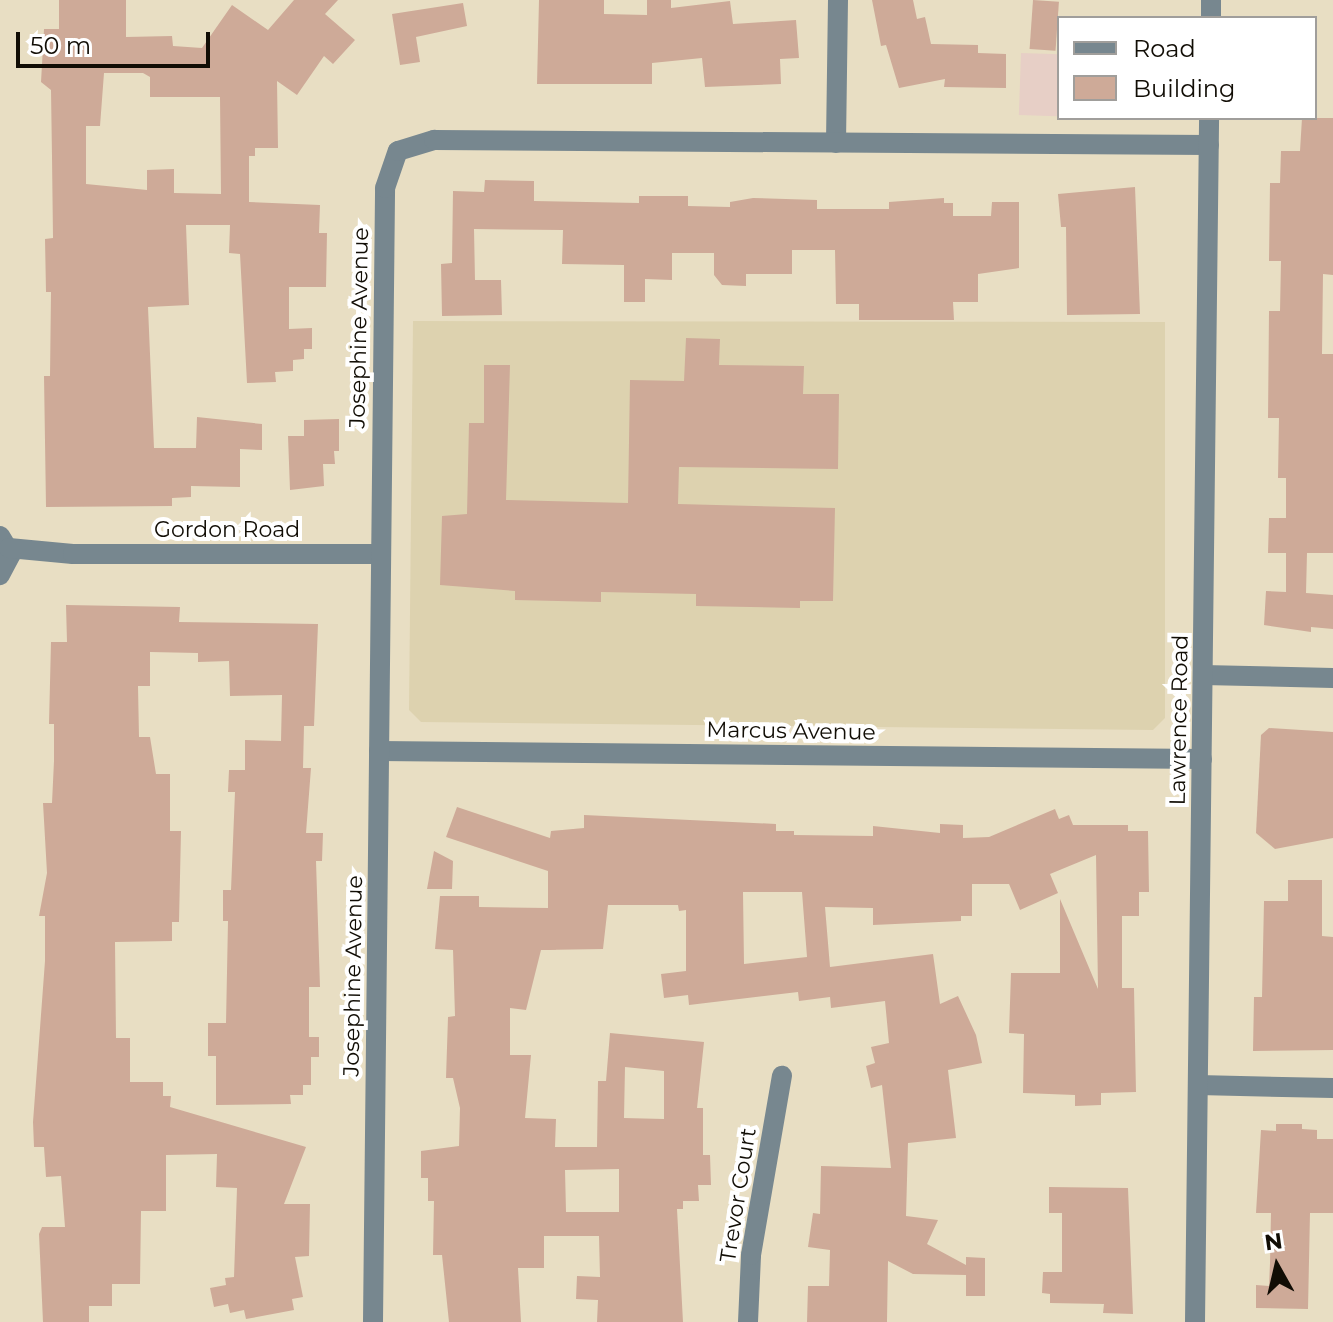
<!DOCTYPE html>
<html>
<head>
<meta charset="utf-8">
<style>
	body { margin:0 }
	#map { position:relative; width:1333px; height:1322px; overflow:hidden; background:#e8dec3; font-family:Montserrat,sans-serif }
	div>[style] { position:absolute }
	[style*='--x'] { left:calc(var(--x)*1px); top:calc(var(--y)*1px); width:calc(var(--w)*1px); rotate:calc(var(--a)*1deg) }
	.commercial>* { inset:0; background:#e7cfc6; transform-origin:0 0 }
	.built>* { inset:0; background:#ddd2af }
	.building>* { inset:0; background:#ceaa98; transform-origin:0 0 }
	.street>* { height:20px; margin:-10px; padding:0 10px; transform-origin:10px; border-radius:10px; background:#77878f }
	span { translate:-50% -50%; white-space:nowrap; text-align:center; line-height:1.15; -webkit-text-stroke:8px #fff; paint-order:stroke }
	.street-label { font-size:22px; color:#110d05 }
	.legend { position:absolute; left:1057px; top:16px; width:260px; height:104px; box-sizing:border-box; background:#fff; border:2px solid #a09e9b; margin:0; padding:10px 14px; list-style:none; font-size:24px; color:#110d05 }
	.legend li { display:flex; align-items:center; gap:16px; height:40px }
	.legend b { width:40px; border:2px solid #a09e9b }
	.north { position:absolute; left:1237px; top:1226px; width:80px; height:80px; -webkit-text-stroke:6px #fff; paint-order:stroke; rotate:352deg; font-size:22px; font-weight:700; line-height:32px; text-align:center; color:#110d05 }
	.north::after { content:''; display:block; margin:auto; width:28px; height:36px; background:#110d05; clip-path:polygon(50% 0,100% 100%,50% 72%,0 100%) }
	.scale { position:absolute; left:16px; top:32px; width:194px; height:36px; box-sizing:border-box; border:4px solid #110d05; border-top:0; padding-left:10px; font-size:24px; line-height:28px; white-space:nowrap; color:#110d05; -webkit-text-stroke:6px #fff; paint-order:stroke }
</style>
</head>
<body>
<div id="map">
	<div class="commercial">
		<i style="left:1021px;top:53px;width:38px;height:62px;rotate:2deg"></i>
	</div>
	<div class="built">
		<i style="clip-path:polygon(413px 321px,1165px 322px,1165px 718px,1153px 730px,421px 722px,409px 710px)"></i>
	</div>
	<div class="building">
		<i style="clip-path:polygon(evenodd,59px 0,126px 0,126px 37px,172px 36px,173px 46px,202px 48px,232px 5px,268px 30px,294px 0,338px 0,325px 14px,355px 40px,333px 64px,324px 56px,297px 95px,277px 81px,278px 148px,255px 148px,255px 156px,249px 156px,249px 202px,320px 205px,319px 233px,327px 233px,326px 287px,289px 287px,289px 329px,312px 328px,312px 349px,304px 349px,304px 359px,293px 360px,293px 371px,275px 372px,276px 382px,247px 383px,240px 254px,229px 253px,230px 225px,186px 225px,189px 305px,148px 307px,154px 448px,196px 448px,197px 417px,262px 424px,262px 450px,240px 449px,240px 487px,191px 486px,191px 497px,172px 498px,172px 506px,46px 507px,44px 376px,50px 376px,51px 292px,46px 292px,45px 239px,53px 238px,52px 157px,51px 90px,41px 82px,44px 29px,59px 29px,59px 0,104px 73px,143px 73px,150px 77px,150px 97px,220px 97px,221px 194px,174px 193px,174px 169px,147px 170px,147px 190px,86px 184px,86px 126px,100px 126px,104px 73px)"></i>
		<i style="clip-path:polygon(539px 0,604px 0,604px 14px,647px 15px,647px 0,671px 0,671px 8px,730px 1px,733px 24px,796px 20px,799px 58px,780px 59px,781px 84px,705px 87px,702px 58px,652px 63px,652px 84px,537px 84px)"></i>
		<i style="clip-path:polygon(872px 0,913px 0,917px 19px,925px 17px,931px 44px,978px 45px,978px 53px,1006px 54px,1006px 88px,944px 87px,945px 79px,899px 88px,886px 45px,881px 46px)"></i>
		<i style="left:1033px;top:0;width:26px;height:49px;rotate:4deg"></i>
		<i style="clip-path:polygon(463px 3px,467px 26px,416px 37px,420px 62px,400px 65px,392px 14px)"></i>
		<i style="clip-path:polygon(1302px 118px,1333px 118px,1333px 275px,1323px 274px,1322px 354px,1333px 354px,1333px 553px,1307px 553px,1306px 593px,1333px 595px,1333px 629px,1311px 627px,1311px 632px,1264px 625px,1266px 591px,1286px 592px,1286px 553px,1268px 553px,1269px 518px,1286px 518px,1286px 478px,1278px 478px,1279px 418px,1268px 418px,1269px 311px,1280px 311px,1281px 261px,1269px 261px,1270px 183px,1280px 183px,1281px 151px,1300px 151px)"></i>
		<i style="clip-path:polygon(485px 180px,534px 181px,534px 201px,639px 203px,639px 196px,688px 196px,688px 206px,730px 207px,730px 202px,753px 198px,817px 200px,817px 209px,889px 209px,889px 202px,944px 198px,944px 203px,953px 203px,953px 216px,991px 216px,992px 202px,1019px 202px,1019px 268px,978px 274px,978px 302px,953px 302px,954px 320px,859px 320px,859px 304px,836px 304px,835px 250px,792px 250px,792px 274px,746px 274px,746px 286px,722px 285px,714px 275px,714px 253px,672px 253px,672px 280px,645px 279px,645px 302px,624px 302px,624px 265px,562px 264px,563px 230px,474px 229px,475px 280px,501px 280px,502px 315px,442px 316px,441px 264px,452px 263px,453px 191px,484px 192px)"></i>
		<i style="clip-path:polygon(1135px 187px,1140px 314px,1067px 315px,1066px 227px,1061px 227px,1058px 194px)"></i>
		<i style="clip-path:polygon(686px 338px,720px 339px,719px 365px,804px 366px,803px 394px,839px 394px,838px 469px,679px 467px,678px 504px,835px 508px,833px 601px,800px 601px,800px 608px,696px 606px,696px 594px,601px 592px,601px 602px,515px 600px,515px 591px,440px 585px,442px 516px,467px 514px,469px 423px,484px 423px,484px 365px,510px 365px,506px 500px,628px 503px,630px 380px,684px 381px)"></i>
		<i style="clip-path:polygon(339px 419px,339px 451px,334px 451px,335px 464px,323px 464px,324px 486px,290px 490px,288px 436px,304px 436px,304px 420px)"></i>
		<i style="clip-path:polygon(66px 605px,180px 607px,179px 622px,318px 624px,314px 726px,304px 726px,303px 768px,311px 768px,306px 833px,323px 833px,322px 861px,316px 861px,320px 987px,309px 987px,309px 1037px,319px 1037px,319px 1057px,311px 1057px,311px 1085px,303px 1085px,303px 1095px,290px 1095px,291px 1104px,216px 1105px,216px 1056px,208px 1056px,208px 1023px,226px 1023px,228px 921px,223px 921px,223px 890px,231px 890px,235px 792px,228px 792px,229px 770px,245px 770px,245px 740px,281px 741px,282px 695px,230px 696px,229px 661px,198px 662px,198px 653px,150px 652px,150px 686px,138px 686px,139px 737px,150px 737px,156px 774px,170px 774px,170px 831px,181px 831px,179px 922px,172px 922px,172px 941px,115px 942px,116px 1038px,130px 1038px,130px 1082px,163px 1082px,163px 1096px,171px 1096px,170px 1107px,306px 1147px,284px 1204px,310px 1204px,309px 1256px,295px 1257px,303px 1297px,292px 1299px,294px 1310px,246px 1319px,244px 1310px,230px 1313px,228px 1304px,214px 1307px,210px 1288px,226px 1285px,225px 1278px,234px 1277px,237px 1188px,216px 1187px,217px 1154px,166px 1155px,166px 1211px,141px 1211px,140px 1284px,112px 1284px,112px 1306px,89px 1306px,89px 1322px,43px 1322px,39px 1234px,42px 1227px,65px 1227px,61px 1176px,46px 1177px,44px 1147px,34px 1147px,33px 1122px,45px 961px,45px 916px,39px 916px,47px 873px,43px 803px,52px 803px,54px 761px,54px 724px,49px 724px,51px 642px,67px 642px)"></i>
		<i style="clip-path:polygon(1269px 728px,1333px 732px,1333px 838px,1275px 849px,1256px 833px,1261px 735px)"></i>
		<i style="clip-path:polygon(evenodd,457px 807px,550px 838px,551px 831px,584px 828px,584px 815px,776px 824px,776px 831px,794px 831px,794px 835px,873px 836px,873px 826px,940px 833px,940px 824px,963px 825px,963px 838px,989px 837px,1055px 809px,1059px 819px,1069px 815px,1073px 825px,1128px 825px,1128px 831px,1148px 831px,1149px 892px,1139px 892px,1139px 916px,1122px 916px,1122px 988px,1134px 988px,1136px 1092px,1101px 1093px,1101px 1105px,1075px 1106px,1075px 1095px,1023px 1093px,1024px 1034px,1009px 1033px,1011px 973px,1060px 973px,1060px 899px,1098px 989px,1096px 855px,1050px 874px,1058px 893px,1020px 910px,1009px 884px,972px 884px,972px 916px,961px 916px,961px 921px,873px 925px,873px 908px,825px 907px,830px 967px,933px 954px,940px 1004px,958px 996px,976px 1035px,982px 1063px,948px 1070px,956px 1138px,908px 1143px,906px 1216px,938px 1220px,927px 1244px,966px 1265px,966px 1257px,985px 1258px,985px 1296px,966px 1296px,966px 1275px,913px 1274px,888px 1261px,887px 1322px,807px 1322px,808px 1286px,829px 1286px,830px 1250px,808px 1247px,813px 1213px,820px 1214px,821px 1166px,891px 1168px,882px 1085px,871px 1088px,866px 1066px,875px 1063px,871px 1047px,889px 1043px,885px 1001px,831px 1008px,830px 997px,799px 1001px,798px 992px,689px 1005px,688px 995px,664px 998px,661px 974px,686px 971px,686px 910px,679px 911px,678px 905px,608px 905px,603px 949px,541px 950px,526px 1010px,510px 1008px,510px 1055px,531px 1055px,525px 1118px,556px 1119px,555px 1147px,597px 1147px,598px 1081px,606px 1081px,610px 1033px,704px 1042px,697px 1108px,703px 1108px,703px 1155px,710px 1155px,711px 1185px,698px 1185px,699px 1201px,683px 1201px,683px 1209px,677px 1209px,683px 1322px,597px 1322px,598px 1300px,576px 1299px,577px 1276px,600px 1277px,599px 1236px,544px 1236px,544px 1268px,518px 1268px,521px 1322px,449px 1322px,442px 1255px,433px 1255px,434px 1201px,428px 1201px,428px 1178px,421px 1178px,421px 1151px,459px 1146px,460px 1108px,453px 1078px,446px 1078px,448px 1017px,455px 1016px,453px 950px,435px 949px,440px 896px,479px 896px,479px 907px,548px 908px,548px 871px,446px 837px,457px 807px,743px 892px,802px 892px,807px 957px,744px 964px,743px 892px,457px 807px,625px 1067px,664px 1071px,664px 1119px,624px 1118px,625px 1067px,457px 807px,619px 1169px,619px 1212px,566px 1212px,565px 1170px,619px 1169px)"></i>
		<i style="clip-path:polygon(434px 851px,453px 861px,452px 889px,427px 889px)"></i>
		<i style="clip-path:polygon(1288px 880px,1322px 880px,1322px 936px,1333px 937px,1333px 1050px,1253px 1051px,1254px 997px,1262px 997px,1264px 901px,1288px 901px)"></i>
		<i style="clip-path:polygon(1276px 1124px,1302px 1124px,1302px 1129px,1317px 1130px,1317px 1139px,1333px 1139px,1333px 1213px,1310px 1213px,1308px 1309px,1256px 1308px,1256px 1285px,1269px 1286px,1270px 1263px,1271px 1213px,1256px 1213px,1261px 1130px,1276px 1131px)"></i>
		<i style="clip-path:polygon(1049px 1187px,1128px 1188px,1133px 1314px,1103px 1313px,1104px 1304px,1050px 1303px,1050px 1294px,1042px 1293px,1043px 1272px,1062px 1272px,1062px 1213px,1049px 1213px)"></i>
	</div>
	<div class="street">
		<i style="--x:1211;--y:18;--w:18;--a:-90"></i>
		<i style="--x:836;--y:143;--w:143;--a:-89.2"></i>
		<i style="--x:0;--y:536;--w:21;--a:59"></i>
		<i style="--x:11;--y:554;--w:24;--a:118"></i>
		<i style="--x:9;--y:548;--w:64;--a:5.4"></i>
		<i style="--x:73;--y:554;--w:308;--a:0"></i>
		<i style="--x:1203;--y:675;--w:130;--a:1.3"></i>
		<i style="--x:379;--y:751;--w:823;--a:0.56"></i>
		<i style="--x:1198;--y:1085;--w:135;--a:1.3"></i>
		<i style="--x:373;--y:1322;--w:1134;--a:-89.39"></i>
		<i style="--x:385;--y:188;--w:39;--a:-71"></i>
		<i style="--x:398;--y:151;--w:38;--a:-17"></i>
		<i style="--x:434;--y:140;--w:775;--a:0.37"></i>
		<i style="--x:748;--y:1322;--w:67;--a:-87.4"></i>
		<i style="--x:751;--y:1255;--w:182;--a:-80.2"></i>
		<i style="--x:1195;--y:1322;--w:1204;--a:-89.33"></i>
	</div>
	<div class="street-label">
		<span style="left:359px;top:328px;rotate:-89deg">Josephine Avenue</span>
		<span style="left:227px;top:530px">Gordon Road</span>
		<span style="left:1179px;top:720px;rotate:-89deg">Lawrence Road</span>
		<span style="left:791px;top:731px;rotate:1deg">Marcus Avenue</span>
		<span style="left:353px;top:976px;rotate:-89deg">Josephine Avenue</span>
		<span style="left:738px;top:1195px;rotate:-81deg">Trevor Court</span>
	</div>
	<ul class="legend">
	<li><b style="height:10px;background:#77878f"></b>Road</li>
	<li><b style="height:22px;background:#ceaa98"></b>Building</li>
	</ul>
	<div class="north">N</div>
	<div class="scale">50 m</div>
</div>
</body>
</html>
